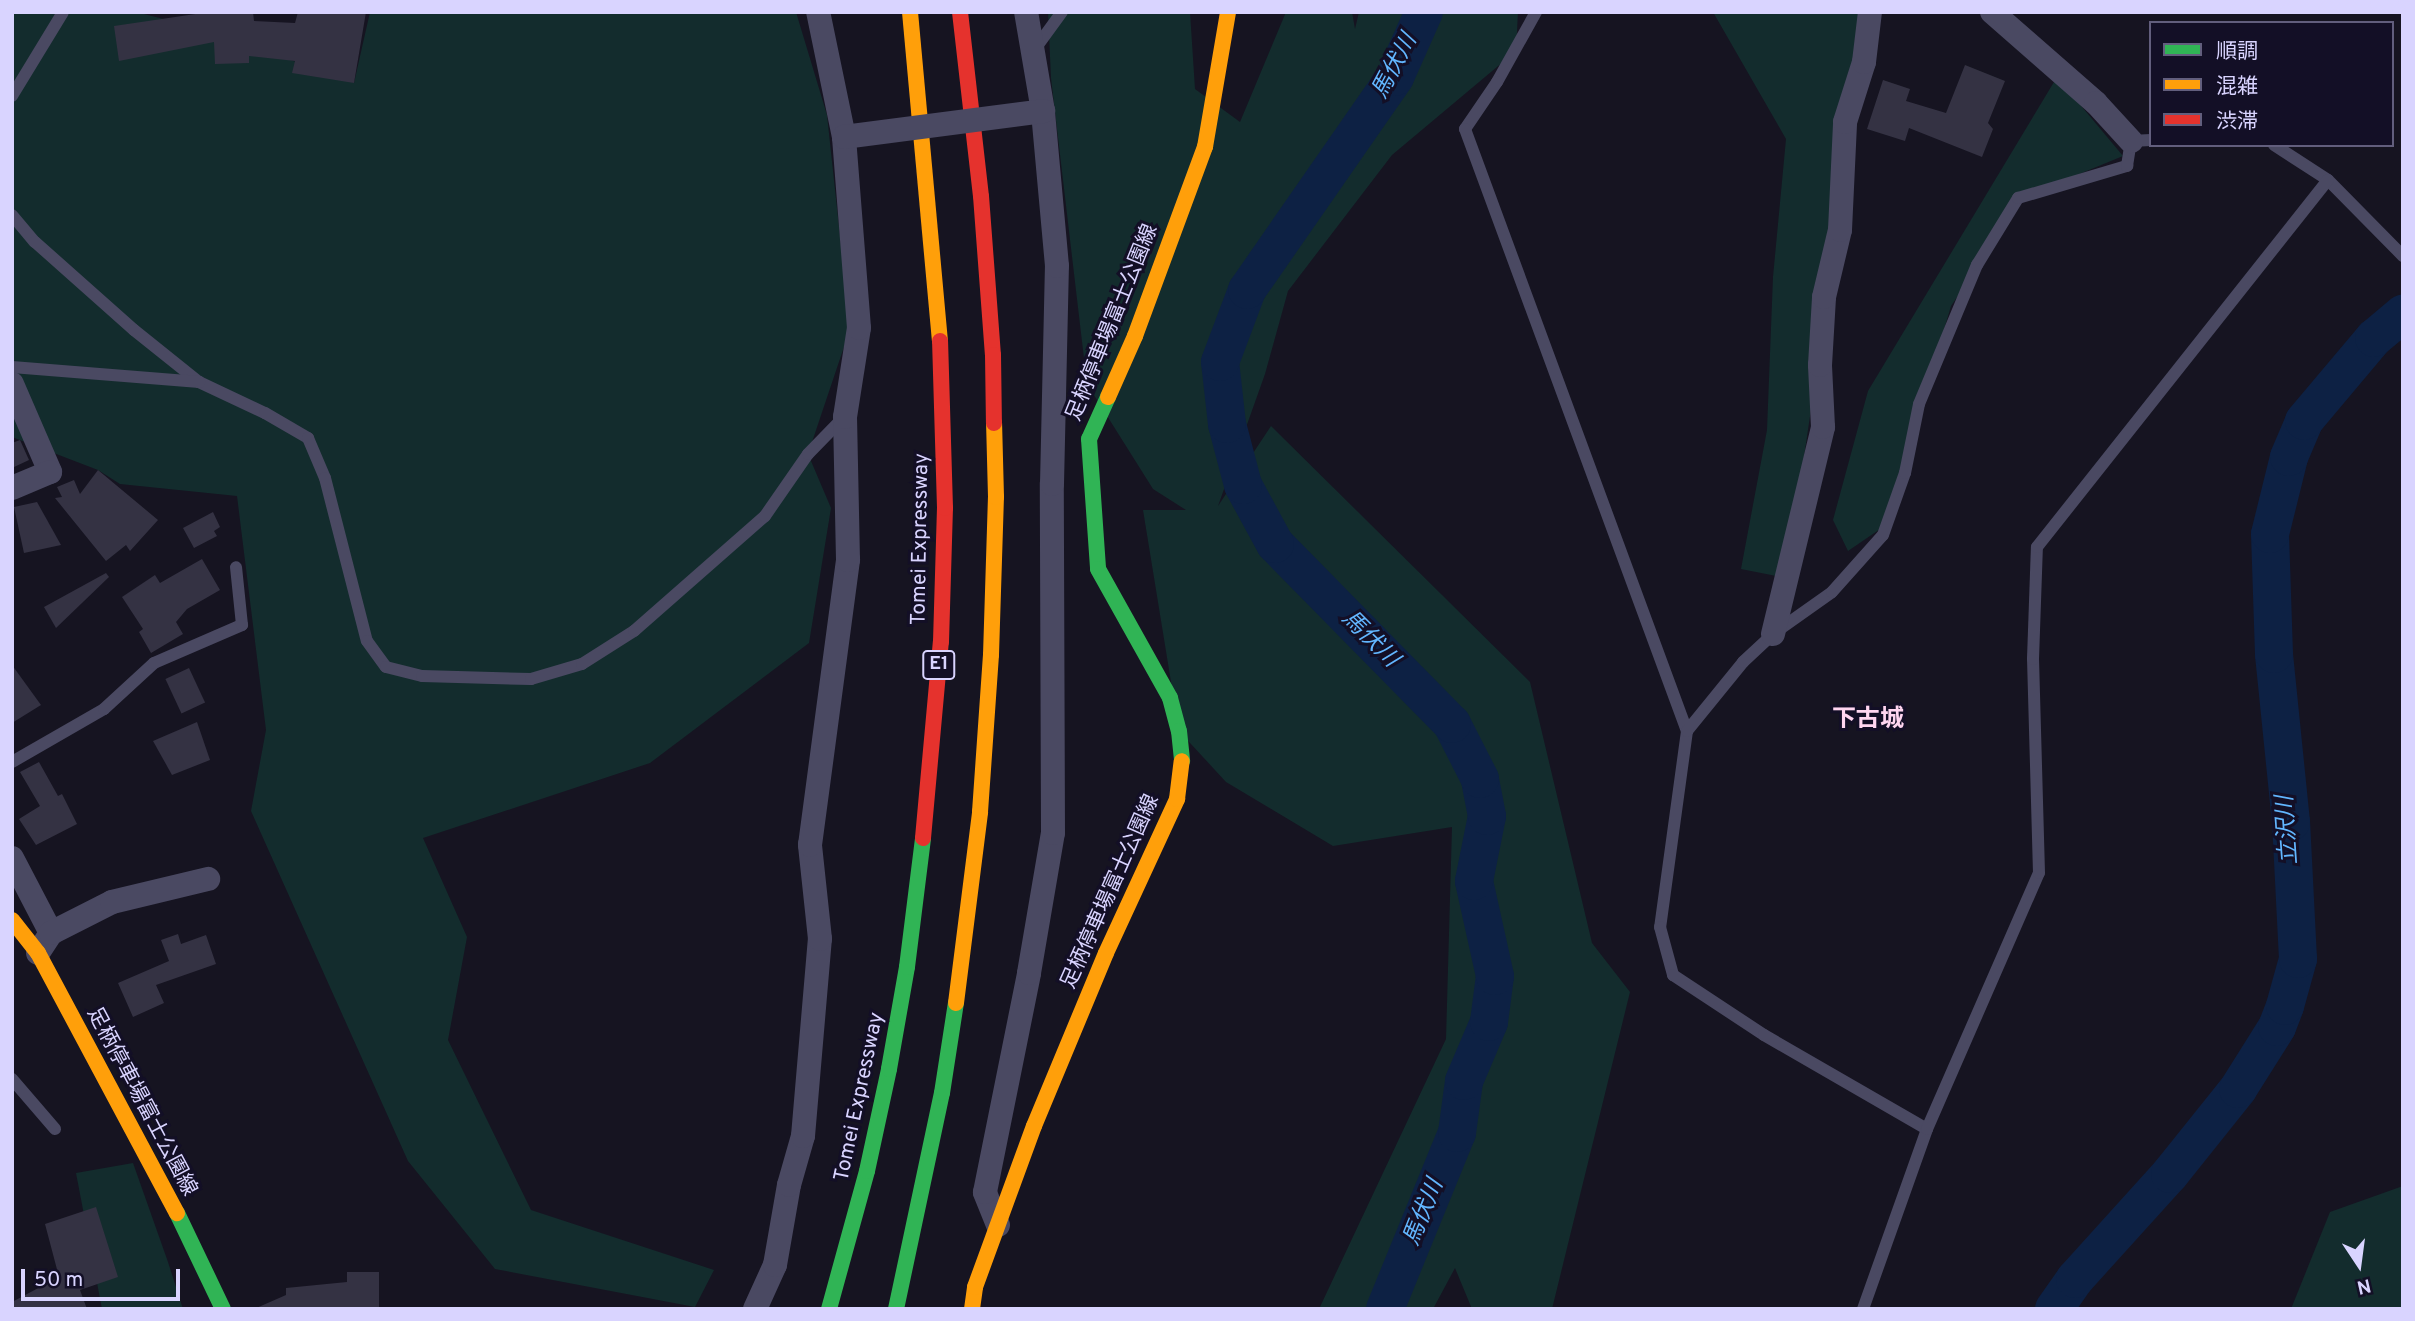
<!DOCTYPE html>
<html>
<head>
<meta charset="utf-8">
<style>
	body { margin:0 }
	#map { position:relative; width:2415px; height:1321px; overflow:hidden; background:#161421; font-family:Overpass,"Noto Sans JP",sans-serif }
	div>[style] { position:absolute }
	[style*='--x'] { left:calc(var(--x)*1px); top:calc(var(--y)*1px); width:calc(var(--w)*1px); rotate:calc(var(--a)*1deg) }
	.green>* { inset:0; background:#132c2d }
	.river>* { height:38px; margin:-19px; padding:0 19px; transform-origin:19px; border-radius:19px; background:#0d2144 }
	.building>* { inset:0; background:#343243; transform-origin:0 0 }
	.lane>* { height:12px; margin:-6px; padding:0 6px; transform-origin:6px; border-radius:6px; background:#4a4962 }
	.street>* { height:24px; margin:-12px; padding:0 12px; transform-origin:12px; border-radius:12px; background:#4a4962 }
	.fast>* { height:16px; margin:-8px; padding:0 8px; transform-origin:8px; border-radius:8px; background:#30b455 }
	.slow>* { height:16px; margin:-8px; padding:0 8px; transform-origin:8px; border-radius:8px; background:#ff9f0a }
	.jam>* { height:16px; margin:-8px; padding:0 8px; transform-origin:8px; border-radius:8px; background:#e5322d }
	.street-bridge>* { height:24px; margin:-12px; padding:0 12px; transform-origin:12px; border-radius:12px; background:#4a4962 }
	span { translate:-50% -50%; white-space:nowrap; text-align:center; line-height:1.15; -webkit-text-stroke:6px #130f26; paint-order:stroke }
	.shield-label span { padding:2px 5px; background:#130f26; border:2px solid; border-radius:5px; -webkit-text-stroke-width:0 }
	.shield-label { font-size:19px; color:#d9d4ff; font-weight:700 }
	.street-label { font-size:21px; color:#d9d4ff }
	.water-label { font-size:23px; color:#62b6ff; font-style:italic }
	.quarter-label { font-size:24px; color:#ffd6f0; font-weight:700 }
	.frame { position:absolute; inset:0; border:14px solid #d9d4ff; pointer-events:none }
	.legend { position:absolute; left:2149px; top:21px; width:245px; height:126px; box-sizing:border-box; background:#130f26; border:2px solid #625e7d; margin:0; padding:9px 12px; list-style:none; font-size:21px; color:#d9d4ff }
	.legend li { display:flex; align-items:center; gap:14px; height:35px }
	.legend b { width:35px; border:2px solid #625e7d }
	.north { position:absolute; left:2324px; top:1230px; width:70px; height:70px; -webkit-text-stroke:5px #130f26; paint-order:stroke; rotate:167deg; font-size:19px; font-weight:700; line-height:28px; text-align:center; color:#d9d4ff }
	.north::after { content:''; display:block; margin:auto; width:24px; height:32px; background:#d9d4ff; clip-path:polygon(50% 0,100% 100%,50% 72%,0 100%) }
	.scale { position:absolute; left:21px; top:1269px; width:159px; height:32px; box-sizing:border-box; border:4px solid #d9d4ff; border-top:0; padding-left:9px; font-size:21px; line-height:24px; white-space:nowrap; color:#d9d4ff; -webkit-text-stroke:5px #130f26; paint-order:stroke }
</style>
</head>
<body>
<div id="map">
	<div class="green">
		<i style="clip-path:polygon(12px 12px,136px 12px,211px 31px,354px 83px,370px 12px,796px 12px,827px 115px,850px 329px,808px 454px,831px 508px,809px 643px,650px 763px,423px 838px,467px 937px,448px 1040px,531px 1210px,714px 1270px,695px 1307px,495px 1269px,408px 1161px,251px 811px,266px 730px,237px 496px,120px 484px,98px 470px,12px 437px)"></i>
		<i style="clip-path:polygon(1048px 12px,1190px 12px,1195px 89px,1240px 122px,1286px 12px,1352px 12px,1355px 29px,1359px 12px,1518px 12px,1516px 51px,1392px 155px,1288px 291px,1265px 374px,1218px 506px,1271px 426px,1530px 682px,1592px 943px,1630px 992px,1552px 1309px,1472px 1309px,1455px 1268px,1433px 1309px,1319px 1309px,1446px 1039px,1452px 827px,1333px 846px,1226px 782px,1179px 731px,1143px 510px,1186px 510px,1153px 489px,1087px 384px,1051px 78px)"></i>
		<i style="clip-path:polygon(1713px 12px,1870px 12px,1786px 578px,1741px 569px,1767px 430px,1773px 277px,1786px 139px)"></i>
		<i style="clip-path:polygon(2057px 77px,2123px 156px,2026px 196px,1951px 306px,1886px 525px,1848px 551px,1833px 520px,1868px 391px)"></i>
		<i style="clip-path:polygon(133px 1163px,168px 1262px,183px 1309px,102px 1309px,76px 1173px)"></i>
		<i style="clip-path:polygon(2403px 1186px,2403px 1309px,2291px 1309px,2330px 1212px)"></i>
	</div>
	<div class="river">
		<i style="--x:1385;--y:1309;--w:190;--a:-67.8"></i>
		<i style="--x:1457;--y:1133;--w:52;--a:-82.3"></i>
		<i style="--x:1464;--y:1081;--w:64;--a:-67"></i>
		<i style="--x:1489;--y:1022;--w:46;--a:-82.6"></i>
		<i style="--x:1495;--y:976;--w:97;--a:-102.5"></i>
		<i style="--x:1474;--y:881;--w:66;--a:-78.7"></i>
		<i style="--x:1487;--y:816;--w:38;--a:-101"></i>
		<i style="--x:1480;--y:779;--w:62;--a:-117"></i>
		<i style="--x:1452;--y:724;--w:252;--a:-134.5"></i>
		<i style="--x:1275;--y:544;--w:67;--a:-118.5"></i>
		<i style="--x:1243;--y:485;--w:63;--a:-104.7"></i>
		<i style="--x:1227;--y:424;--w:62;--a:-96.4"></i>
		<i style="--x:1220;--y:362;--w:77;--a:-69.4"></i>
		<i style="--x:1247;--y:290;--w:259;--a:-55.2"></i>
		<i style="--x:1395;--y:77;--w:71;--a:-66"></i>
		<i style="--x:2054;--y:1309;--w:37;--a:-55"></i>
		<i style="--x:2075;--y:1279;--w:142;--a:-47.9"></i>
		<i style="--x:2170;--y:1174;--w:109;--a:-51.3"></i>
		<i style="--x:2238;--y:1089;--w:73;--a:-57.8"></i>
		<i style="--x:2277;--y:1027;--w:22;--a:-69"></i>
		<i style="--x:2285;--y:1006;--w:49;--a:-74.5"></i>
		<i style="--x:2298;--y:959;--w:137;--a:-92.9"></i>
		<i style="--x:2291;--y:822;--w:169;--a:-95.8"></i>
		<i style="--x:2274;--y:654;--w:120;--a:-91.9"></i>
		<i style="--x:2270;--y:534;--w:79;--a:-76.1"></i>
		<i style="--x:2289;--y:457;--w:39;--a:-67"></i>
		<i style="--x:2304;--y:421;--w:109;--a:-49.9"></i>
		<i style="--x:2374;--y:338;--w:38;--a:-40"></i>
	</div>
	<div class="building">
		<i style="clip-path:polygon(209px 12px,253px 12px,254px 21px,295px 23px,298px 12px,366px 12px,354px 83px,292px 73px,295px 61px,249px 56px,249px 63px,215px 64px,214px 42px,119px 61px,114px 26px)"></i>
		<i style="clip-path:polygon(1965px 65px,2005px 81px,1988px 123px,1993px 129px,1982px 157px,1909px 128px,1905px 141px,1867px 129px,1883px 80px,1910px 89px,1906px 101px,1946px 113px)"></i>
		<i style="clip-path:polygon(20px 440px,29px 460px,12px 468px,12px 443px)"></i>
		<i style="clip-path:polygon(98px 470px,158px 520px,130px 551px,126px 545px,106px 561px,55px 498px,62px 497px,57px 487px,74px 480px,80px 494px)"></i>
		<i style="clip-path:polygon(37px 502px,61px 545px,24px 553px,14px 507px)"></i>
		<i style="clip-path:polygon(213px 512px,220px 527px,214px 531px,217px 536px,194px 548px,183px 528px)"></i>
		<i style="clip-path:polygon(202px 559px,220px 590px,187px 609px,176px 622px,183px 634px,151px 653px,139px 632px,143px 629px,122px 597px,155px 575px,160px 583px)"></i>
		<i style="clip-path:polygon(106px 573px,109px 577px,56px 628px,44px 607px)"></i>
		<i style="clip-path:polygon(12px 665px,41px 705px,12px 723px)"></i>
		<i style="left:189px;top:668px;width:38px;height:26px;rotate:65deg"></i>
		<i style="clip-path:polygon(197px 722px,210px 760px,172px 775px,153px 741px)"></i>
		<i style="clip-path:polygon(39px 762px,58px 796px,62px 794px,77px 824px,36px 845px,19px 819px,40px 806px,20px 772px)"></i>
		<i style="clip-path:polygon(178px 934px,181px 944px,206px 935px,216px 964px,156px 985px,164px 1003px,133px 1017px,118px 983px,169px 961px,161px 940px)"></i>
		<i style="clip-path:polygon(96px 1207px,118px 1277px,80px 1290px,87px 1309px,12px 1309px,12px 1302px,59px 1277px,45px 1224px)"></i>
		<i style="clip-path:polygon(347px 1272px,379px 1272px,379px 1309px,254px 1309px,286px 1295px,286px 1288px,347px 1282px)"></i>
	</div>
	<div class="lane">
		<i style="--x:1536;--y:12;--w:80;--a:119.1"></i>
		<i style="--x:1497;--y:82;--w:57;--a:124.2"></i>
		<i style="--x:1465;--y:129;--w:642;--a:69.76"></i>
		<i style="--x:1687;--y:731;--w:198;--a:97.8"></i>
		<i style="--x:1660;--y:927;--w:50;--a:74.8"></i>
		<i style="--x:1673;--y:975;--w:109;--a:33.4"></i>
		<i style="--x:1764;--y:1035;--w:188;--a:30"></i>
		<i style="--x:1035;--y:49;--w:46;--a:-53.9"></i>
		<i style="--x:12;--y:96;--w:98;--a:-58.7"></i>
		<i style="--x:2274;--y:145;--w:64;--a:32.9"></i>
		<i style="--x:2328;--y:180;--w:107;--a:45.4"></i>
		<i style="--x:12;--y:215;--w:35;--a:50"></i>
		<i style="--x:35;--y:242;--w:132;--a:41.6"></i>
		<i style="--x:134;--y:330;--w:83;--a:38.7"></i>
		<i style="--x:199;--y:382;--w:73;--a:25.2"></i>
		<i style="--x:265;--y:413;--w:50;--a:30.2"></i>
		<i style="--x:308;--y:438;--w:43;--a:67"></i>
		<i style="--x:325;--y:478;--w:168;--a:75.6"></i>
		<i style="--x:367;--y:641;--w:32;--a:54"></i>
		<i style="--x:386;--y:667;--w:37;--a:14"></i>
		<i style="--x:422;--y:676;--w:109;--a:1.6"></i>
		<i style="--x:531;--y:679;--w:53;--a:-16.4"></i>
		<i style="--x:582;--y:664;--w:62;--a:-32.4"></i>
		<i style="--x:634;--y:631;--w:174;--a:-41.3"></i>
		<i style="--x:765;--y:516;--w:75;--a:-55.3"></i>
		<i style="--x:808;--y:454;--w:52;--a:-45.8"></i>
		<i style="--x:12;--y:367;--w:188;--a:4.6"></i>
		<i style="--x:1687;--y:731;--w:89;--a:-50.9"></i>
		<i style="--x:1743;--y:662;--w:41;--a:-43"></i>
		<i style="--x:1773;--y:634;--w:72;--a:-35.4"></i>
		<i style="--x:1832;--y:592;--w:76;--a:-48.2"></i>
		<i style="--x:1883;--y:535;--w:66;--a:-70.5"></i>
		<i style="--x:1905;--y:473;--w:70;--a:-78.5"></i>
		<i style="--x:1919;--y:404;--w:151;--a:-67.4"></i>
		<i style="--x:1977;--y:265;--w:79;--a:-58.5"></i>
		<i style="--x:2018;--y:198;--w:114;--a:-16.4"></i>
		<i style="--x:2127;--y:166;--w:25;--a:-81"></i>
		<i style="--x:2131;--y:141;--w:20;--a:-3"></i>
		<i style="--x:12;--y:762;--w:106;--a:-29.9"></i>
		<i style="--x:104;--y:709;--w:68;--a:-42.6"></i>
		<i style="--x:154;--y:663;--w:96;--a:-23.4"></i>
		<i style="--x:242;--y:625;--w:58;--a:-95.9"></i>
		<i style="--x:12;--y:1079;--w:66;--a:49.3"></i>
		<i style="--x:1863;--y:1309;--w:191;--a:-70.4"></i>
		<i style="--x:1927;--y:1129;--w:279;--a:-66.4"></i>
		<i style="--x:2039;--y:873;--w:214;--a:-91.6"></i>
		<i style="--x:2033;--y:659;--w:112;--a:-88"></i>
		<i style="--x:2037;--y:547;--w:468;--a:-51.6"></i>
	</div>
	<div class="street">
		<i style="--x:1992;--y:12;--w:138;--a:41.2"></i>
		<i style="--x:2096;--y:103;--w:52;--a:47.4"></i>
		<i style="--x:12;--y:384;--w:96;--a:66.6"></i>
		<i style="--x:50;--y:472;--w:41;--a:157.2"></i>
		<i style="--x:1773;--y:634;--w:213;--a:-76.4"></i>
		<i style="--x:1823;--y:427;--w:62;--a:-92.8"></i>
		<i style="--x:1820;--y:365;--w:68;--a:-86.6"></i>
		<i style="--x:1824;--y:297;--w:69;--a:-76.6"></i>
		<i style="--x:1840;--y:230;--w:108;--a:-87.3"></i>
		<i style="--x:1845;--y:122;--w:63;--a:-72.4"></i>
		<i style="--x:1864;--y:62;--w:50;--a:-83.2"></i>
		<i style="--x:12;--y:858;--w:85;--a:62.5"></i>
		<i style="--x:38;--y:953;--w:24;--a:-57"></i>
		<i style="--x:51;--y:933;--w:68;--a:-26.9"></i>
		<i style="--x:112;--y:902;--w:99;--a:-13.5"></i>
		<i style="--x:998;--y:1225;--w:35;--a:-112"></i>
		<i style="--x:985;--y:1192;--w:223;--a:-78.6"></i>
		<i style="--x:1029;--y:973;--w:142;--a:-80.3"></i>
		<i style="--x:1053;--y:833;--w:349;--a:-90.2"></i>
		<i style="--x:1052;--y:484;--w:218;--a:-88.7"></i>
		<i style="--x:1057;--y:266;--w:156;--a:-95.2"></i>
		<i style="--x:1043;--y:111;--w:100;--a:-99.7"></i>
		<i style="--x:755;--y:1309;--w:48;--a:-65.6"></i>
		<i style="--x:775;--y:1265;--w:81;--a:-80.1"></i>
		<i style="--x:789;--y:1185;--w:51;--a:-74.1"></i>
		<i style="--x:803;--y:1136;--w:198;--a:-85.1"></i>
		<i style="--x:820;--y:939;--w:95;--a:-96.1"></i>
		<i style="--x:810;--y:845;--w:288;--a:-82.4"></i>
		<i style="--x:848;--y:560;--w:143;--a:-91.2"></i>
		<i style="--x:845;--y:417;--w:90;--a:-81.1"></i>
		<i style="--x:859;--y:328;--w:192;--a:-94.5"></i>
		<i style="--x:844;--y:137;--w:128;--a:-101.7"></i>
	</div>
	<div class="fast">
		<i style="--x:1108;--y:397;--w:46;--a:114.3"></i>
		<i style="--x:1089;--y:439;--w:130;--a:86"></i>
		<i style="--x:1098;--y:569;--w:148;--a:60.8"></i>
		<i style="--x:1170;--y:698;--w:34;--a:75"></i>
		<i style="--x:1179;--y:731;--w:30;--a:84"></i>
		<i style="--x:177;--y:1213;--w:106;--a:64.4"></i>
		<i style="--x:829;--y:1309;--w:143;--a:-74.6"></i>
		<i style="--x:867;--y:1171;--w:104;--a:-77.8"></i>
		<i style="--x:889;--y:1069;--w:104;--a:-80"></i>
		<i style="--x:907;--y:967;--w:130;--a:-82.9"></i>
		<i style="--x:896;--y:1309;--w:221;--a:-78"></i>
		<i style="--x:942;--y:1093;--w:91;--a:-81.2"></i>
	</div>
	<div class="slow">
		<i style="--x:910;--y:12;--w:330;--a:84.8"></i>
		<i style="--x:1108;--y:397;--w:67;--a:-66.1"></i>
		<i style="--x:1135;--y:336;--w:202;--a:-69.7"></i>
		<i style="--x:1205;--y:147;--w:137;--a:-80.3"></i>
		<i style="--x:12;--y:920;--w:42;--a:51.8"></i>
		<i style="--x:38;--y:953;--w:295;--a:61.9"></i>
		<i style="--x:956;--y:1003;--w:193;--a:-82.8"></i>
		<i style="--x:980;--y:812;--w:157;--a:-86"></i>
		<i style="--x:991;--y:655;--w:158;--a:-88.2"></i>
		<i style="--x:996;--y:497;--w:74;--a:-91.5"></i>
		<i style="--x:972;--y:1309;--w:22;--a:-82"></i>
		<i style="--x:975;--y:1287;--w:171;--a:-69.9"></i>
		<i style="--x:1034;--y:1126;--w:187;--a:-67.4"></i>
		<i style="--x:1106;--y:953;--w:170;--a:-65.2"></i>
		<i style="--x:1177;--y:799;--w:38;--a:-83"></i>
	</div>
	<div class="jam">
		<i style="--x:960;--y:12;--w:185;--a:83.5"></i>
		<i style="--x:981;--y:196;--w:159;--a:85.7"></i>
		<i style="--x:993;--y:355;--w:68;--a:89.2"></i>
		<i style="--x:923;--y:838;--w:197;--a:-84.8"></i>
		<i style="--x:941;--y:642;--w:134;--a:-88.3"></i>
		<i style="--x:945;--y:508;--w:167;--a:-91.7"></i>
	</div>
	<div class="street-bridge">
		<i style="--x:844;--y:137;--w:201;--a:-7.4"></i>
	</div>
	<div class="shield-label">
		<span style="left:939px;top:665px">E1</span>
	</div>
	<div class="street-label">
		<span style="left:1113px;top:323px;rotate:-68deg">足柄停車場富士公園線</span>
		<span style="left:921px;top:539px;rotate:-89deg">Tomei Expressway</span>
		<span style="left:1111px;top:892px;rotate:-66deg">足柄停車場富士公園線</span>
		<span style="left:860px;top:1097px;rotate:-78deg">Tomei Expressway</span>
		<span style="left:141px;top:1102px;rotate:62deg">足柄停車場富士公園線</span>
	</div>
	<div class="water-label">
		<span style="left:1396px;top:67px;rotate:-62deg">馬伏川</span>
		<span style="left:1369px;top:640px;rotate:45deg">馬伏川</span>
		<span style="left:2289px;top:830px;rotate:-94deg">立沢川</span>
		<span style="left:1425px;top:1213px;rotate:-68deg">馬伏川</span>
	</div>
	<div class="quarter-label">
		<span style="left:1868px;top:721px">下古城</span>
	</div>
	<div class="frame"></div>
	<ul class="legend">
	<li><b style="height:9px;background:#30b455"></b>順調</li>
	<li><b style="height:9px;background:#ff9f0a"></b>混雑</li>
	<li><b style="height:9px;background:#e5322d"></b>渋滞</li>
	</ul>
	<div class="north">N</div>
	<div class="scale">50 m</div>
</div>
</body>
</html>
